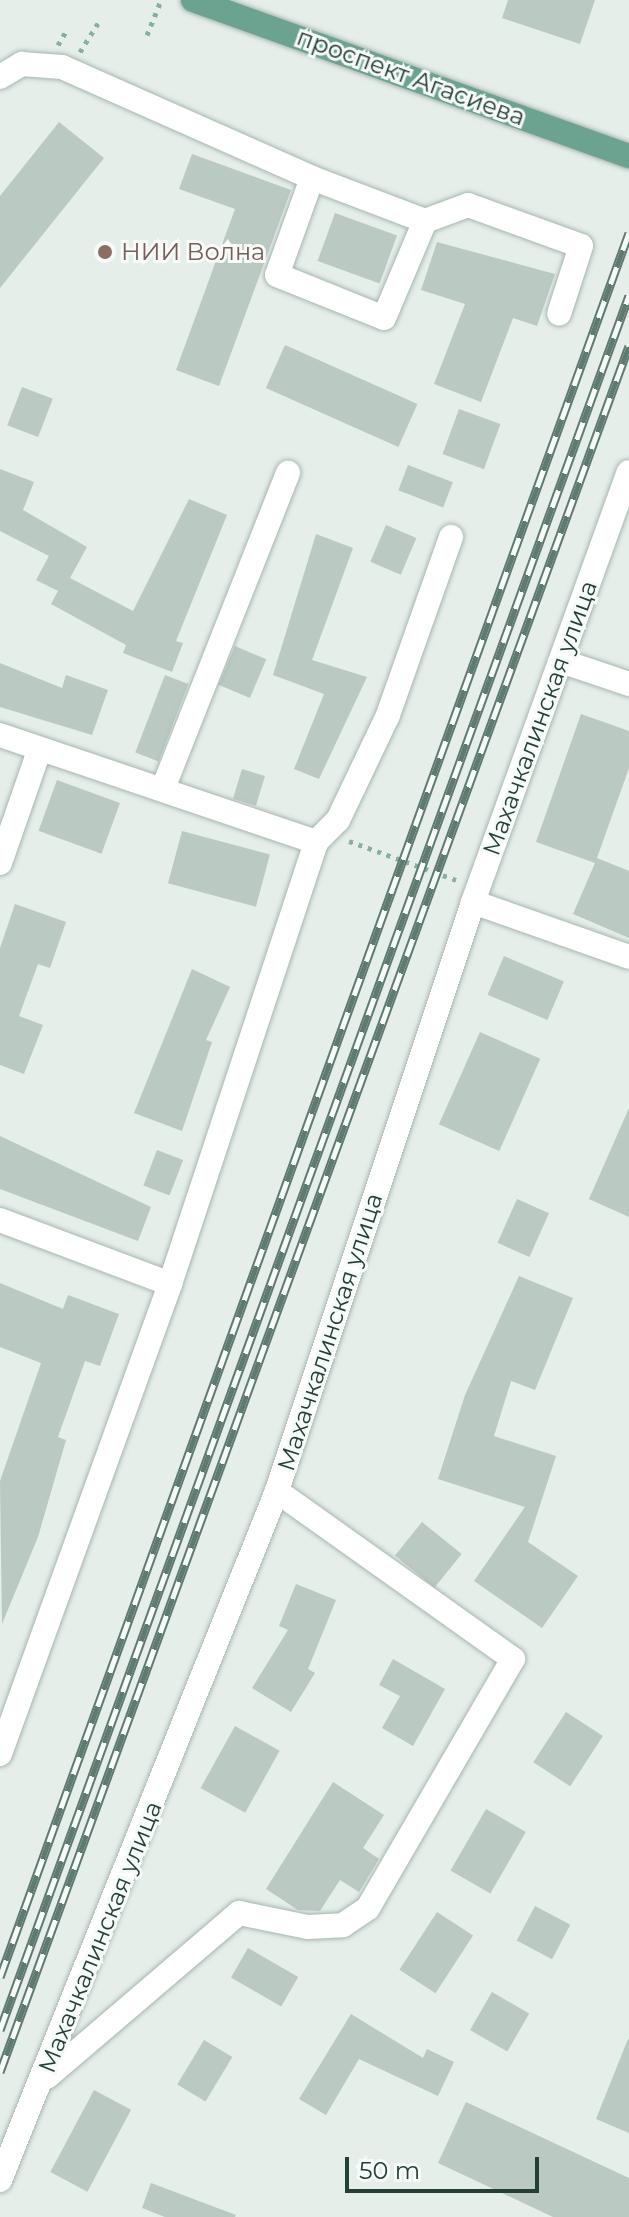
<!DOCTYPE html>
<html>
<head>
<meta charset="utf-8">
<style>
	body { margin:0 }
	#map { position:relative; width:629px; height:2217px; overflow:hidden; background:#e5eee9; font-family:Montserrat,sans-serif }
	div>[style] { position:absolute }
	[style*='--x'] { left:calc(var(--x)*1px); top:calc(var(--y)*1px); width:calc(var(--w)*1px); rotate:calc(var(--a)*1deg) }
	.building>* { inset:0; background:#bac9c2; transform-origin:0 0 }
	.path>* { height:5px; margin-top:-2.5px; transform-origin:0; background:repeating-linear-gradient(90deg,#86b1a0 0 4px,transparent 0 10px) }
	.roads { filter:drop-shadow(0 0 2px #a7b6b0) drop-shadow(0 0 2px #a7b6b0) }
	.minor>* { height:24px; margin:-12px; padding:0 12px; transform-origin:12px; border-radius:12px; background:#fff }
	.major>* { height:24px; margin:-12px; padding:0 12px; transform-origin:12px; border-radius:12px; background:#6ba290 }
	.rail>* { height:9px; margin-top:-4.5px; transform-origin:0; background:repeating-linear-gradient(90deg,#f6faf8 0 18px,#5f7b71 0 36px); box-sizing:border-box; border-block:2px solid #5f7b71 }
	.dots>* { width:22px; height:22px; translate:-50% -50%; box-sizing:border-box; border:4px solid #f6faf8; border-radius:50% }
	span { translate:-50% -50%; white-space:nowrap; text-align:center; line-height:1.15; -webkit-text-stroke:6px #f6faf8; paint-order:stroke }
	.street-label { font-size:24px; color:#244036 }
	.education-label { font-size:24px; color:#785e54 }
	.left { translate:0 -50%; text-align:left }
	.scale { position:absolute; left:345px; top:2157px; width:194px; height:36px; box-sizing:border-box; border:4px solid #244036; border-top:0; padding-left:10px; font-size:24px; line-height:28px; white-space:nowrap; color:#244036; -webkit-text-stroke:6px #f6faf8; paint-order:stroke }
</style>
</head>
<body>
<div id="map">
	<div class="building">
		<i style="clip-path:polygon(508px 0,595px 0,580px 44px,502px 18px)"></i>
		<i style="clip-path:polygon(59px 122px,104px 158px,0 288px,0 196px)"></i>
		<i style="clip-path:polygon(192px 154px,291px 190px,219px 386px,176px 370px,235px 209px,179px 189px)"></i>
		<i style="left:335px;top:213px;width:66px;height:51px;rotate:20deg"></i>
		<i style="clip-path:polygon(437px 242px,555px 274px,537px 326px,513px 318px,481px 402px,434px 384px,465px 304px,421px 290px)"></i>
		<i style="left:285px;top:345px;width:145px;height:47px;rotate:24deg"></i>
		<i style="left:22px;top:387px;width:33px;height:41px;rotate:21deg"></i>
		<i style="left:459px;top:409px;width:44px;height:48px;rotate:20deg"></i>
		<i style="left:408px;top:465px;width:48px;height:27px;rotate:21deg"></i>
		<i style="clip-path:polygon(0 469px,34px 482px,23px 510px,87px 547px,70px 578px,133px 611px,189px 499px,227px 515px,176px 641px,183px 643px,172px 672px,123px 653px,126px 645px,51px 604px,58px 591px,36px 580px,49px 556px,0 531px)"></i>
		<i style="left:386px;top:525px;width:33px;height:40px;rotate:23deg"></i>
		<i style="clip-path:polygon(316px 534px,353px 548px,312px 660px,367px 677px,319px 779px,294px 769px,324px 694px,273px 675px)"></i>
		<i style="left:235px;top:646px;width:34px;height:42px;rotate:23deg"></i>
		<i style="clip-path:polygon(0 663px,62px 688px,66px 675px,108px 690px,92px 735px,0 707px)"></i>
		<i style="left:165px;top:675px;width:25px;height:83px;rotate:21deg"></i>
		<i style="clip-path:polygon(581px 714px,629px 731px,629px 768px,597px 858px,629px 871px,629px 938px,573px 914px,595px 863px,536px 842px)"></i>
		<i style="left:242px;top:769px;width:24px;height:31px;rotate:17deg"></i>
		<i style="left:57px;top:780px;width:67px;height:54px;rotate:20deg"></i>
		<i style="left:182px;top:831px;width:91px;height:54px;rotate:15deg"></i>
		<i style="clip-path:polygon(15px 904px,66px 922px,50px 968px,38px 964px,19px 1016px,43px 1025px,24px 1074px,0 1065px,0 948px)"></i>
		<i style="left:504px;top:956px;width:65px;height:42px;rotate:23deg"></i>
		<i style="clip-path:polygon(192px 969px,230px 987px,206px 1040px,212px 1042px,182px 1131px,134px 1113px)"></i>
		<i style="left:480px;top:1032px;width:66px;height:101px;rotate:24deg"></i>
		<i style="clip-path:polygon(629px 1108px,629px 1217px,589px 1199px)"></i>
		<i style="clip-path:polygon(0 1136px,151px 1207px,138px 1241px,0 1189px)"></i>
		<i style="left:157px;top:1150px;width:28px;height:38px;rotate:21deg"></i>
		<i style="left:517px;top:1199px;width:35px;height:48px;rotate:24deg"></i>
		<i style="clip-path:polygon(519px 1276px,573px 1298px,535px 1390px,511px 1381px,494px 1436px,556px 1456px,528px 1542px,578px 1576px,542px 1628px,474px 1581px,525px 1507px,438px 1479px,465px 1395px)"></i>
		<i style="clip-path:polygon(0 1283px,63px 1309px,68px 1295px,119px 1314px,100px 1366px,85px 1361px,58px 1437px,66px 1440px,38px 1537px,2px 1624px,0 1481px,41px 1363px,0 1347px)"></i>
		<i style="left:422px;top:1522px;width:51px;height:43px;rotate:39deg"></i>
		<i style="clip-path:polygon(296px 1584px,336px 1600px,308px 1669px,315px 1673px,291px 1712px,252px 1688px,288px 1630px,279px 1626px)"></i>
		<i style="clip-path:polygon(393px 1659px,445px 1689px,413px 1746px,382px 1728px,400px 1696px,379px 1685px)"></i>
		<i style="left:566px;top:1712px;width:44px;height:60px;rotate:33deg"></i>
		<i style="left:235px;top:1726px;width:51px;height:71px;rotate:29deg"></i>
		<i style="clip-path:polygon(333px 1782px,384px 1815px,363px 1848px,379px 1859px,359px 1892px,340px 1880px,320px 1911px,298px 1910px,266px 1889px)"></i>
		<i style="left:486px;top:1809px;width:46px;height:71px;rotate:30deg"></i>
		<i style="left:535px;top:1906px;width:40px;height:39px;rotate:28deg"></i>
		<i style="left:437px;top:1912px;width:43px;height:69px;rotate:33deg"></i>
		<i style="left:248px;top:1948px;width:58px;height:34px;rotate:30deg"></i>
		<i style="left:492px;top:1992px;width:43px;height:44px;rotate:30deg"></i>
		<i style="clip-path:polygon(351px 2014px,423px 2058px,427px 2049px,454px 2062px,438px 2096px,359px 2059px,326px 2115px,299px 2099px)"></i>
		<i style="clip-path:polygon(628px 2039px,629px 2039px,629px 2133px,596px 2119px)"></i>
		<i style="left:204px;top:2040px;width:33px;height:52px;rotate:31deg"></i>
		<i style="left:94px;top:2090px;width:42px;height:93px;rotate:28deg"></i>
		<i style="clip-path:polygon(466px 2102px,629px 2178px,629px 2217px,553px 2217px,438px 2163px)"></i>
		<i style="clip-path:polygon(151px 2183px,236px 2215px,235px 2217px,165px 2217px,142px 2208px)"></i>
	</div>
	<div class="path">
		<i style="--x:147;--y:35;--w:38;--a:-68"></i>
		<i style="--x:58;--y:45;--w:20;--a:-60"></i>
		<i style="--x:80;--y:52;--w:38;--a:-58"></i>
		<i style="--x:349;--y:841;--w:114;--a:20"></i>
	</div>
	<div class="roads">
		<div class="minor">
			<i style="--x:0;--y:77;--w:26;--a:-31"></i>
			<i style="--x:22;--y:64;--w:40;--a:4.3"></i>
			<i style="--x:62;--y:67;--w:274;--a:23.9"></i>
			<i style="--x:312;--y:178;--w:103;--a:109.8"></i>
			<i style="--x:277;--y:275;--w:115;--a:21.9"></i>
			<i style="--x:384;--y:318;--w:105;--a:-67.1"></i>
			<i style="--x:425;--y:221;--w:46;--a:-20.4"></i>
			<i style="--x:468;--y:205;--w:120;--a:19.9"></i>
			<i style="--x:581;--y:246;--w:71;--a:107.9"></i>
			<i style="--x:312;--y:178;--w:121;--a:20.8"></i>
			<i style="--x:561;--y:661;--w:72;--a:18.7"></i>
			<i style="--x:0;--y:735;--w:334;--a:18.7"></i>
			<i style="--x:164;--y:786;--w:337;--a:-68.4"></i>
			<i style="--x:0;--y:863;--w:119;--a:-70.8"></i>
			<i style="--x:473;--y:902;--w:165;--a:19.4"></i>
			<i style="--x:0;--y:1220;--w:182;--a:20.6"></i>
			<i style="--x:0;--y:1754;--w:500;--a:-70.1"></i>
			<i style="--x:170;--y:1284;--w:465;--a:-71.7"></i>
			<i style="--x:316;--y:842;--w:31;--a:-45"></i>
			<i style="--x:338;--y:820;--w:116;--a:-64.5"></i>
			<i style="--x:388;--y:715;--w:189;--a:-70.5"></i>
			<i style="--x:47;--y:2077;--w:253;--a:-40.5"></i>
			<i style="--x:239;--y:1913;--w:70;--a:11.5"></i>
			<i style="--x:308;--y:1927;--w:35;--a:-3"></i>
			<i style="--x:343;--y:1925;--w:30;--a:-34"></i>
			<i style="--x:368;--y:1908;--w:288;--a:-59.8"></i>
			<i style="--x:513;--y:1659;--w:290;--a:-144.6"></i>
			<i style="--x:0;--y:2180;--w:743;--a:-68.1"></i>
			<i style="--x:277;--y:1491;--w:621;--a:-71.59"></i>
			<i style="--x:473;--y:902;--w:457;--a:-70.1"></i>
		</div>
		<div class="major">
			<i style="--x:193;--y:0;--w:463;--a:19.7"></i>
		</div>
	</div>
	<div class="rail">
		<i style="--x:0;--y:1977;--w:1854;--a:-70.17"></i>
		<i style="--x:0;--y:2030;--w:1845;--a:-70.07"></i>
		<i style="--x:0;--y:2072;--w:1837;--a:-69.98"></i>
	</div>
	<div class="dots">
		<i style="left:105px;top:252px;background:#8d6e63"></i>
	</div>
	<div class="street-label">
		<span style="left:411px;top:77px;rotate:20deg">проспект Агасиева</span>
		<span style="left:540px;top:718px;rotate:-70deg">Махачкалинская улица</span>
		<span style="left:330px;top:1332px;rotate:-72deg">Махачкалинская улица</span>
		<span style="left:100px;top:1937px;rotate:-68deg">Махачкалинская улица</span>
	</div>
	<div class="education-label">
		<span class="left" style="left:121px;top:252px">НИИ Волна</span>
	</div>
	<div class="scale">50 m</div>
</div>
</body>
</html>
